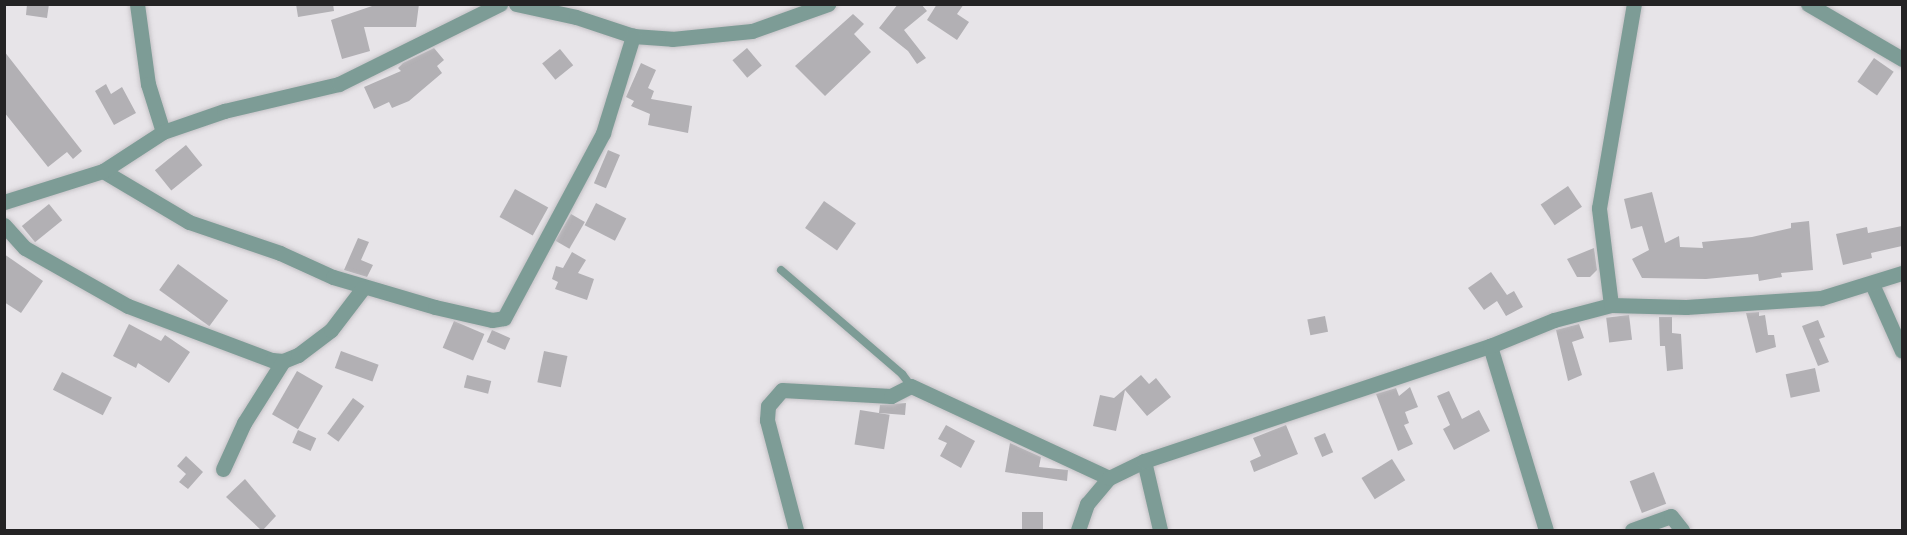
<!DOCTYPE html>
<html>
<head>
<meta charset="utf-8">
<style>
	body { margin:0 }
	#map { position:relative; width:1907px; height:535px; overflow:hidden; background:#e7e4e8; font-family:"Noto Sans",sans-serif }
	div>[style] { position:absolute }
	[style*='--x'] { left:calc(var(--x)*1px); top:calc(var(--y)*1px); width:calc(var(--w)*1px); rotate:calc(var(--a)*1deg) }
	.building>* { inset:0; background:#b2b0b4; transform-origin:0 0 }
	.roads { filter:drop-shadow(0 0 2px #c4c1c5) drop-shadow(0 0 2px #c4c1c5) }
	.service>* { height:8px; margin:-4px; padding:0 4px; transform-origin:4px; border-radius:4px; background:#7d9c96 }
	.minor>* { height:15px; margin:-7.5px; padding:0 7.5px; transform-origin:7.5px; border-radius:7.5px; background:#7d9c96 }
	.tertiary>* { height:15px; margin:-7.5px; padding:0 7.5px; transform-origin:7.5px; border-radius:7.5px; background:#7d9c96 }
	span { translate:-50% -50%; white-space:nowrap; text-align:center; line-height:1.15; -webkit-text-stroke:6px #f4f2f5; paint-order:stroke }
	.frame { position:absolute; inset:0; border:6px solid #242324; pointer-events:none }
</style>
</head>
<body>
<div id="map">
	<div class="building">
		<i style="clip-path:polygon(27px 4px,49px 4px,47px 18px,26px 15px)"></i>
		<i style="clip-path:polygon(296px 4px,333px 4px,334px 11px,298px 17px)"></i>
		<i style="clip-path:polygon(378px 4px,419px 4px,416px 27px,364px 27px,370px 51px,342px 59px,331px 20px)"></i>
		<i style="clip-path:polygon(898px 4px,921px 4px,927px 11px,904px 30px,926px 58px,917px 64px,908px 51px,879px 28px)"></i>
		<i style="clip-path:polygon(937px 4px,964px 4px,957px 14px,969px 22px,957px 40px,927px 20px)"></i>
		<i style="clip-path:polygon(853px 14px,864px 24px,854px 34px,871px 52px,825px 96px,795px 66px)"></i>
		<i style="clip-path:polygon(434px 48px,444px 60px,437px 66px,442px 73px,409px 101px,392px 108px,389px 102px,374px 109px,364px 87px,401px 71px,398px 68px,403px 63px)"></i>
		<i style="left:747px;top:48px;width:23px;height:19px;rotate:50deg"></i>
		<i style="left:560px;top:49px;width:21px;height:23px;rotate:51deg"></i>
		<i style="clip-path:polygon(4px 51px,82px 151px,73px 159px,67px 152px,48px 167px,4px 112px)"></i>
		<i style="left:1874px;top:58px;width:24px;height:29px;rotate:35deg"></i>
		<i style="clip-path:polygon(641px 63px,656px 70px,648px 88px,654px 91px,651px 99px,692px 106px,688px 133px,648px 125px,650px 114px,631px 106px,634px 101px,626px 97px)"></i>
		<i style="clip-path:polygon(106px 84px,111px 94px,122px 87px,136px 113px,114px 125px,95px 91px)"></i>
		<i style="left:186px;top:145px;width:26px;height:40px;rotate:51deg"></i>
		<i style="left:608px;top:150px;width:13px;height:36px;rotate:23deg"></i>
		<i style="left:1568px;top:186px;width:25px;height:33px;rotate:56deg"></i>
		<i style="left:515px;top:189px;width:38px;height:32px;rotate:29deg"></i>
		<i style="clip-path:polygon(1652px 192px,1665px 243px,1679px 236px,1680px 247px,1703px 248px,1702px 242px,1752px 237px,1791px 228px,1791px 223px,1809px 221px,1813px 270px,1781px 273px,1782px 277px,1759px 281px,1758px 274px,1706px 279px,1642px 278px,1632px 259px,1649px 250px,1642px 226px,1631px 229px,1624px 199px)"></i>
		<i style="left:824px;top:201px;width:39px;height:33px;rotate:35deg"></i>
		<i style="left:596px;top:203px;width:34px;height:25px;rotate:27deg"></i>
		<i style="left:49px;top:204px;width:21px;height:35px;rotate:51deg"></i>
		<i style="left:571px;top:214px;width:16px;height:31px;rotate:30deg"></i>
		<i style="clip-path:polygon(1902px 226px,1902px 246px,1871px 253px,1872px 258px,1843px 265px,1836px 234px,1867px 227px,1868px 233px)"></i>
		<i style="clip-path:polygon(358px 238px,369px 242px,361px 260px,373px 265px,367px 277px,344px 270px)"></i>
		<i style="clip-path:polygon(1594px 248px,1597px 270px,1590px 277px,1577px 277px,1567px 259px)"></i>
		<i style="clip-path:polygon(572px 252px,586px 260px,578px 273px,594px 279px,587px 300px,555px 289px,558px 282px,552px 279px,556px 266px,563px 268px)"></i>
		<i style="clip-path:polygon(4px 254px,43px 281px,21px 313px,4px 302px)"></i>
		<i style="left:178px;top:264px;width:62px;height:32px;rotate:36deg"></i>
		<i style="clip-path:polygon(1491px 272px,1507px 295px,1514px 291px,1523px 307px,1506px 316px,1497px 301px,1484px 310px,1468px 288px)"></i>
		<i style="clip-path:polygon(1759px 312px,1759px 316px,1765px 315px,1768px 335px,1774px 335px,1776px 347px,1756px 353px,1746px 313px)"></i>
		<i style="left:1629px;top:315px;width:25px;height:23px;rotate:83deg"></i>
		<i style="left:1325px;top:316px;width:16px;height:18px;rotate:79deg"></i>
		<i style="clip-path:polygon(1659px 317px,1672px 317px,1672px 333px,1681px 334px,1683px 369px,1667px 371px,1665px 346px,1660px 346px)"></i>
		<i style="clip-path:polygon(1818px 320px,1825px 337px,1819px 339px,1829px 362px,1818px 366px,1802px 326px)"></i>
		<i style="left:454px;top:321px;width:33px;height:29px;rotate:23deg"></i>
		<i style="clip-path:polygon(129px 324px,161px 341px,165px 335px,190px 352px,169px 383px,138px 363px,136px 368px,113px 356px)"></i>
		<i style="clip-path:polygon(1579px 324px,1584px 338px,1572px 342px,1582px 375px,1568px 381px,1556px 330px)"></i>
		<i style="left:492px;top:330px;width:20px;height:13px;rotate:24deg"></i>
		<i style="left:341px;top:351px;width:40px;height:18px;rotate:20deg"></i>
		<i style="left:544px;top:351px;width:24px;height:32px;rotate:12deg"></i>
		<i style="left:1815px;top:368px;width:24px;height:30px;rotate:78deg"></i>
		<i style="left:297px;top:371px;width:30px;height:50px;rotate:30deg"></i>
		<i style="left:62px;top:372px;width:56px;height:20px;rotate:27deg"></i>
		<i style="left:467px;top:375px;width:25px;height:13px;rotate:14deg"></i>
		<i style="clip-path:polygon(1141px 375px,1149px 384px,1156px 378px,1171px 397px,1147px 416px,1125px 390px,1116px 431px,1093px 426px,1100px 395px,1114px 398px)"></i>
		<i style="clip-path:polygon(1410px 387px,1418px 407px,1405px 412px,1409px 423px,1404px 425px,1413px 444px,1398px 451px,1376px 394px,1396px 388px,1399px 396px)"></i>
		<i style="clip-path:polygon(1449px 391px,1462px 419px,1479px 410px,1490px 431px,1454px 450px,1443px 429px,1450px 425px,1437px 396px)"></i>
		<i style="left:353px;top:398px;width:14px;height:44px;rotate:36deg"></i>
		<i style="clip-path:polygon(906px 403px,905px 415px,879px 413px,880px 405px)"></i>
		<i style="left:860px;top:410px;width:30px;height:35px;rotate:9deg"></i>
		<i style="clip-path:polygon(946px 425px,975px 441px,961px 468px,940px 456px,947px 443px,938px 439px)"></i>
		<i style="clip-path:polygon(1286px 425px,1298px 454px,1254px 472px,1250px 461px,1261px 456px,1253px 438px)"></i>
		<i style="left:298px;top:430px;width:20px;height:14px;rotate:24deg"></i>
		<i style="left:1325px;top:433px;width:21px;height:12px;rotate:67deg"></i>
		<i style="clip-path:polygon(1010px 443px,1041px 457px,1039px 467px,1068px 470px,1067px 481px,1005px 472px)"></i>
		<i style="clip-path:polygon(186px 456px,203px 472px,188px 489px,179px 482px,186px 474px,177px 466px)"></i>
		<i style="left:1392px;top:459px;width:25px;height:36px;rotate:58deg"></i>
		<i style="left:1654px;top:472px;width:34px;height:26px;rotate:69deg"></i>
		<i style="clip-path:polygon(245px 479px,276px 516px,262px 531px,226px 497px)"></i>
		<i style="left:1022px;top:512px;width:21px;height:19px"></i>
	</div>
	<div class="roads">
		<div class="service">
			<i style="--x:781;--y:270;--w:160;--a:40.7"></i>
			<i style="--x:902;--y:374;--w:15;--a:53"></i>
		</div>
		<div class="minor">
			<i style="--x:137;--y:4;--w:81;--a:82.2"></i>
			<i style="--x:148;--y:84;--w:50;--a:72.6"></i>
			<i style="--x:516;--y:4;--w:61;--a:12.2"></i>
			<i style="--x:576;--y:17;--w:60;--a:18.4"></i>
			<i style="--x:633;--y:36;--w:39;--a:4"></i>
			<i style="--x:672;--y:39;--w:80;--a:-5.7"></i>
			<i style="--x:752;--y:31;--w:81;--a:-19.6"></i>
			<i style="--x:1808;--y:4;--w:109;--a:30.3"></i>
			<i style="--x:103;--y:171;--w:100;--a:30.7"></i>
			<i style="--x:189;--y:222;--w:96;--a:18.8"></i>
			<i style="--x:280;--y:253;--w:58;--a:24.4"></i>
			<i style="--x:333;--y:277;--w:106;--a:16.4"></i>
			<i style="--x:435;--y:307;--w:58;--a:12.8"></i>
			<i style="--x:492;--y:320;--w:12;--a:-9"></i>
			<i style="--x:504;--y:318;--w:210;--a:-61.8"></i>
			<i style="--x:603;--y:133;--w:102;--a:-72.8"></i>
			<i style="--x:4;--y:202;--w:104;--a:-17.4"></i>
			<i style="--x:103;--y:171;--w:72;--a:-33"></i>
			<i style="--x:163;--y:132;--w:65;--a:-19"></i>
			<i style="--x:224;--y:111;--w:118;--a:-13.2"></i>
			<i style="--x:339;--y:84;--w:180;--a:-26.4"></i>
			<i style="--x:4;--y:225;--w:31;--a:48"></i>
			<i style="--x:25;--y:248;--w:118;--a:29.4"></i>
			<i style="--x:128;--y:306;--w:154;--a:20.6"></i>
			<i style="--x:272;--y:360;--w:11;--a:5"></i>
			<i style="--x:283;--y:361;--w:16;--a:-22"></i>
			<i style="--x:298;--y:355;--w:41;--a:-37.1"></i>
			<i style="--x:331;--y:330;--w:53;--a:-52.7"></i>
			<i style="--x:1872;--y:284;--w:73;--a:65.9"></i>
			<i style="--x:1611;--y:305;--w:98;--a:-97.1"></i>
			<i style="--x:1599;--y:208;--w:207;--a:-80.3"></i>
			<i style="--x:1490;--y:346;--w:192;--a:73.1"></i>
			<i style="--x:1144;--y:461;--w:71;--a:76.9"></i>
			<i style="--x:223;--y:469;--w:51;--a:-65.5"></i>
			<i style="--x:244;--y:423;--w:73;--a:-57.8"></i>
			<i style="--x:796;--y:530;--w:114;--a:-104.8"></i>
			<i style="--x:767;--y:420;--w:14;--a:-86"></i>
			<i style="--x:768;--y:406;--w:21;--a:-49"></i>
			<i style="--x:782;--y:390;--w:109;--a:3.2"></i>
			<i style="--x:891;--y:396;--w:22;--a:-27"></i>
			<i style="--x:911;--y:386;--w:218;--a:24.9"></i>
			<i style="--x:1632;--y:530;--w:41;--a:-19.7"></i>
			<i style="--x:1671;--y:516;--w:18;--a:52"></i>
		</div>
		<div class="tertiary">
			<i style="--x:1078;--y:530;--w:28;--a:-71"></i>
			<i style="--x:1087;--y:504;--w:34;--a:-50"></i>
			<i style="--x:1109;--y:478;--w:39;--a:-26"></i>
			<i style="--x:1144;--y:461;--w:365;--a:-18.4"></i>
			<i style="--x:1490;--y:346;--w:69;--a:-22.1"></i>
			<i style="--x:1554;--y:320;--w:59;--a:-14.7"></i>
			<i style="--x:1611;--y:305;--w:75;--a:1.5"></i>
			<i style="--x:1686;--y:307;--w:135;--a:-3.8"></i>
			<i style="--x:1821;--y:298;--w:85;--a:-17.2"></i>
		</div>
	</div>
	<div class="frame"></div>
</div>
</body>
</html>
